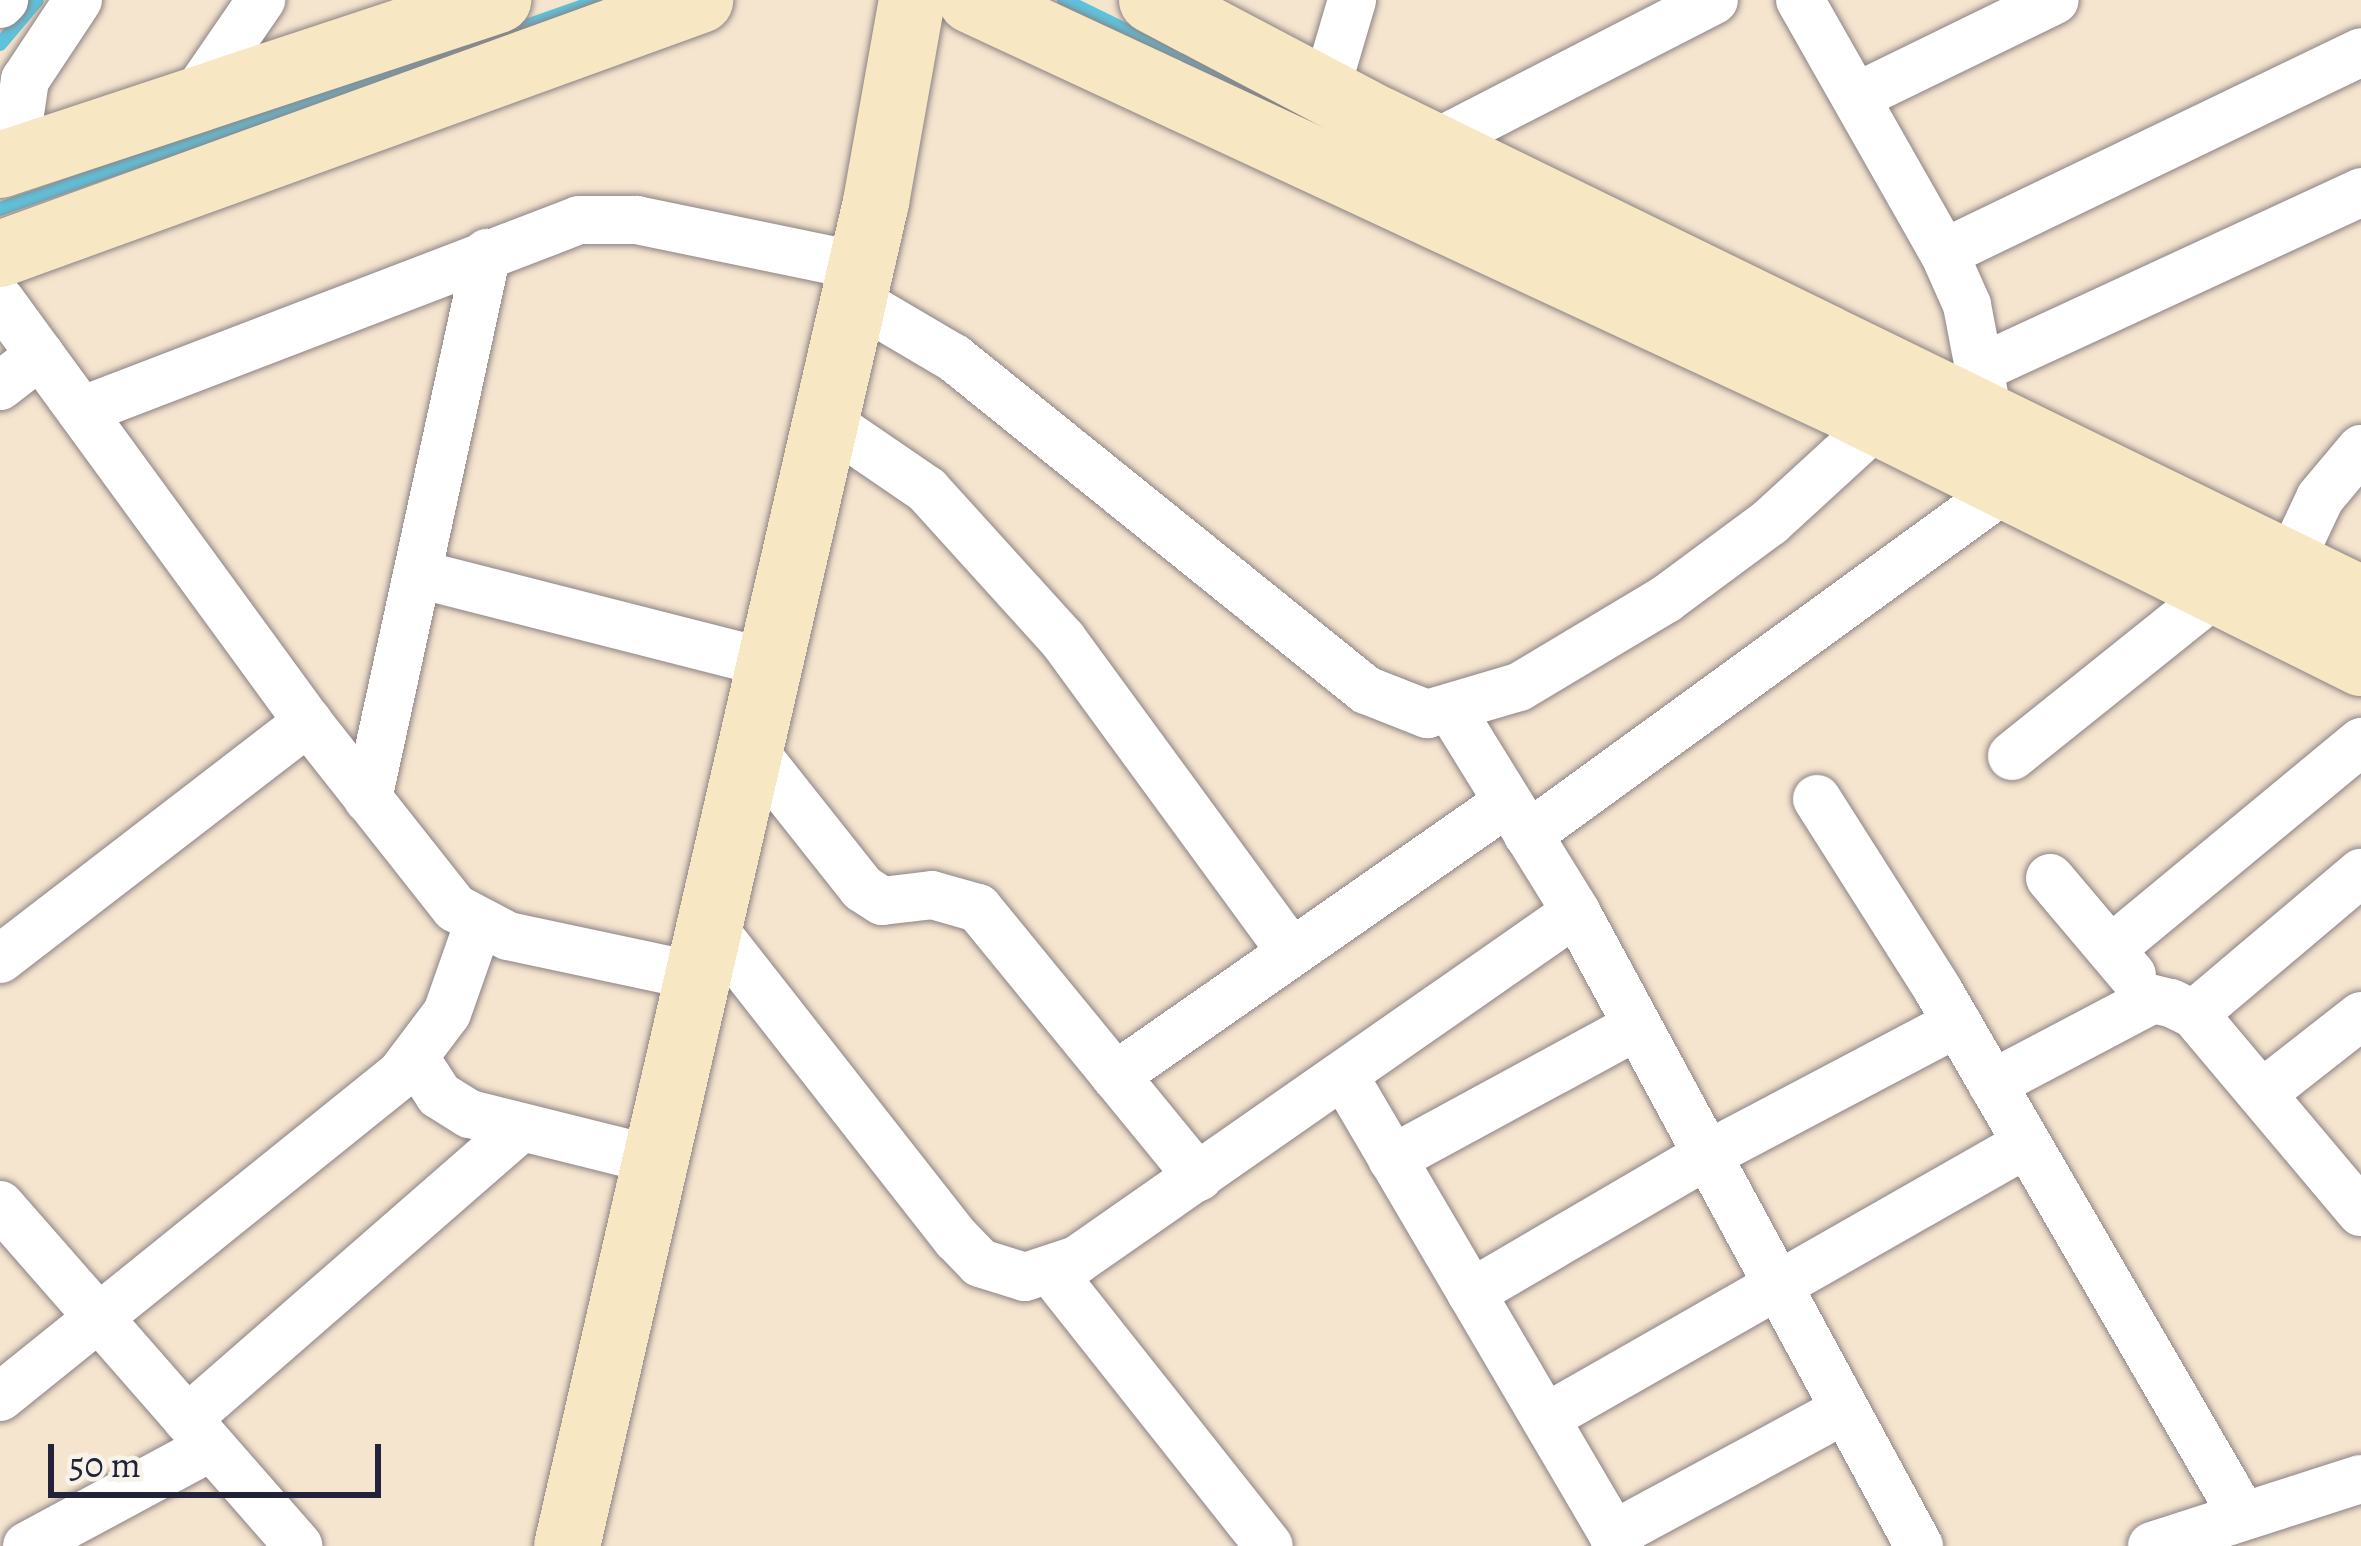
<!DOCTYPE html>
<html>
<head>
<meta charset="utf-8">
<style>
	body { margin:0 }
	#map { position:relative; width:2361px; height:1546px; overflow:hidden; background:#f5e4ce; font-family:Alegreya,serif }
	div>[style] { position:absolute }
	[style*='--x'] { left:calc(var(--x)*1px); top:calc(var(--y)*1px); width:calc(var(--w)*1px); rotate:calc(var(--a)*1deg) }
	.stream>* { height:14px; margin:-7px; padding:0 7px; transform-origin:7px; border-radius:7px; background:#5ec2dc }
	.roads { filter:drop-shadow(0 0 3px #8c8384) drop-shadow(0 0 3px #8c8384) }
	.street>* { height:48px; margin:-24px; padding:0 24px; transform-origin:24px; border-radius:24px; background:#fff }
	.secondary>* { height:66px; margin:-33px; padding:0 33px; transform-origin:33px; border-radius:33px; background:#f8e7c3 }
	span { translate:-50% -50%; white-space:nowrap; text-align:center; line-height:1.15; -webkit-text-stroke:10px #f7f3e8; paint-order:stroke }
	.scale { position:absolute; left:48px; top:1444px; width:333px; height:54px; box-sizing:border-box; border:6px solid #22223b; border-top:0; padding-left:15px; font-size:36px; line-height:42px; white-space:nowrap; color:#22223b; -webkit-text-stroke:9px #f7f3e8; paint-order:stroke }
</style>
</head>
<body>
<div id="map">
	<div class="stream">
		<i style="--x:1064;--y:0;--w:284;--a:26.1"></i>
		<i style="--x:0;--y:44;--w:57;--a:-49.9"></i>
		<i style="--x:0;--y:209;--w:636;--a:-19.18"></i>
	</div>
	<div class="roads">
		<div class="street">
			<i style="--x:1800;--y:0;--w:291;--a:60.4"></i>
			<i style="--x:1944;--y:253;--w:57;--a:66.1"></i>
			<i style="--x:1967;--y:305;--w:112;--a:79.2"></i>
			<i style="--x:0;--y:4;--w:6;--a:-45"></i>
			<i style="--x:1325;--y:92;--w:96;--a:-73.6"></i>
			<i style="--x:1856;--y:97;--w:221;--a:-26"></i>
			<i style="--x:191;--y:102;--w:124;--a:-55.5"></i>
			<i style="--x:1432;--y:145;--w:317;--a:-27.2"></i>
			<i style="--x:13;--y:161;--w:82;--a:-81.6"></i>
			<i style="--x:25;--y:80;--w:96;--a:-56.5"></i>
			<i style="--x:1944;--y:253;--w:463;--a:-25.7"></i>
			<i style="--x:852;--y:298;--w:118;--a:30.5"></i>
			<i style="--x:954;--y:358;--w:529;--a:38.86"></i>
			<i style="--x:1366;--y:690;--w:66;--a:21.5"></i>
			<i style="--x:1427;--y:714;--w:96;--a:-16.4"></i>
			<i style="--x:1519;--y:687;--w:171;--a:-30.9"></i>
			<i style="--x:1666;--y:599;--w:129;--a:-36.5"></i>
			<i style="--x:1770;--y:522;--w:147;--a:-42.5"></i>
			<i style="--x:0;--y:300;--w:522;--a:53.88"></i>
			<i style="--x:308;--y:722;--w:237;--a:51.7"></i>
			<i style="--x:455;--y:908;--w:60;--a:27.8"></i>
			<i style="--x:508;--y:936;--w:192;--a:12"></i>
			<i style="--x:1983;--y:367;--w:417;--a:-24.8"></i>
			<i style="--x:0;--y:386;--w:51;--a:-37.8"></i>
			<i style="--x:81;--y:411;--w:533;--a:-20.98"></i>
			<i style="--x:579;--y:220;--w:58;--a:0"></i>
			<i style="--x:637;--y:220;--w:228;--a:11.7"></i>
			<i style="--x:822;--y:418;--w:127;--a:34.4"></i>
			<i style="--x:927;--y:490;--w:202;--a:47.8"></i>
			<i style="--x:1063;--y:640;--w:384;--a:53.8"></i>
			<i style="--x:2289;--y:564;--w:73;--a:-64.8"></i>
			<i style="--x:2320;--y:498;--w:64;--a:-50.1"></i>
			<i style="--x:418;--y:574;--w:360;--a:14.3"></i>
			<i style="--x:1452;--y:711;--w:236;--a:58.3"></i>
			<i style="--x:1576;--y:912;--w:721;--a:61.59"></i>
			<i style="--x:748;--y:744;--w:184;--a:51.6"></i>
			<i style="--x:862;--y:888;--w:24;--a:33"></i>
			<i style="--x:882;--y:901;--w:50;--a:-6.8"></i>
			<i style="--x:932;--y:895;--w:48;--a:15.8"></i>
			<i style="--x:978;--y:908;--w:348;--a:50.7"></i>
			<i style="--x:2012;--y:756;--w:263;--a:-38.7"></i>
			<i style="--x:368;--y:799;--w:559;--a:-77.7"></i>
			<i style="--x:1817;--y:799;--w:226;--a:57.6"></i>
			<i style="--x:1938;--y:990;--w:608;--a:59.89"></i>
			<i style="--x:1528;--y:835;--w:592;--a:-36"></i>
			<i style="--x:2050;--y:878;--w:127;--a:49.8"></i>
			<i style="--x:708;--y:922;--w:403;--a:51.9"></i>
			<i style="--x:957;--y:1239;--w:33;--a:46"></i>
			<i style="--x:980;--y:1263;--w:47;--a:17.3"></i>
			<i style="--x:1025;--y:1277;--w:55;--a:-18.1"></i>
			<i style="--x:1077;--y:1260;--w:608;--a:-34.89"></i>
			<i style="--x:2111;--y:949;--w:325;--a:-39.6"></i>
			<i style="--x:0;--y:959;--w:389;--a:-37.6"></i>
			<i style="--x:2194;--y:1014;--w:219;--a:-40.2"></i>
			<i style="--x:415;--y:1058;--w:44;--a:57"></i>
			<i style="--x:439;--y:1095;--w:36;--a:32"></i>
			<i style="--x:470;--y:1114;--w:190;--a:14"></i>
			<i style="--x:1115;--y:1076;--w:479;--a:-34.9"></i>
			<i style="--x:1344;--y:1076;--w:545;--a:59.58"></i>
			<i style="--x:1992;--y:1084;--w:182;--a:-27.8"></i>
			<i style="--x:2153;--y:999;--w:18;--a:13"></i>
			<i style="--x:2171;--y:1003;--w:25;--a:26"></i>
			<i style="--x:2194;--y:1014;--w:259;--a:49.9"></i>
			<i style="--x:2264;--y:1092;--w:123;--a:-38.1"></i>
			<i style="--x:1392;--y:1159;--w:279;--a:-28.5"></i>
			<i style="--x:0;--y:1205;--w:453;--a:48.8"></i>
			<i style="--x:1050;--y:1270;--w:352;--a:51.6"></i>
			<i style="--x:1471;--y:1293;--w:273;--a:-30.3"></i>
			<i style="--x:1707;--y:1155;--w:283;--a:-27.8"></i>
			<i style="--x:0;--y:1397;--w:515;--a:-38.85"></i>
			<i style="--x:401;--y:1074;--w:76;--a:-53"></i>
			<i style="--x:447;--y:1013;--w:93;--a:-70.6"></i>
			<i style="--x:1545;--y:1418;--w:554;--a:-29.67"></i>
			<i style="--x:187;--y:1419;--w:442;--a:-41.1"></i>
			<i style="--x:1613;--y:1535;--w:263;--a:-28.4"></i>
			<i style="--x:27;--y:1546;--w:209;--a:-28.3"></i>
			<i style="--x:2152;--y:1546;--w:219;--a:-17.8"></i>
		</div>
		<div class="secondary">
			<i style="--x:971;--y:0;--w:968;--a:24.92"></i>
			<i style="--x:1849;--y:408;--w:572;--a:26.48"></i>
			<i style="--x:1152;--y:0;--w:258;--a:27.8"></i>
			<i style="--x:1380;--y:120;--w:1092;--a:26.03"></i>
			<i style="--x:0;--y:165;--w:525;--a:-18.33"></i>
			<i style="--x:0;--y:254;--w:745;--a:-19.94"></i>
			<i style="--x:567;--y:1546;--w:1379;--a:-77.05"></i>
			<i style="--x:876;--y:202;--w:205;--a:-79.9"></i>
		</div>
	</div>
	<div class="scale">50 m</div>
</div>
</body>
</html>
